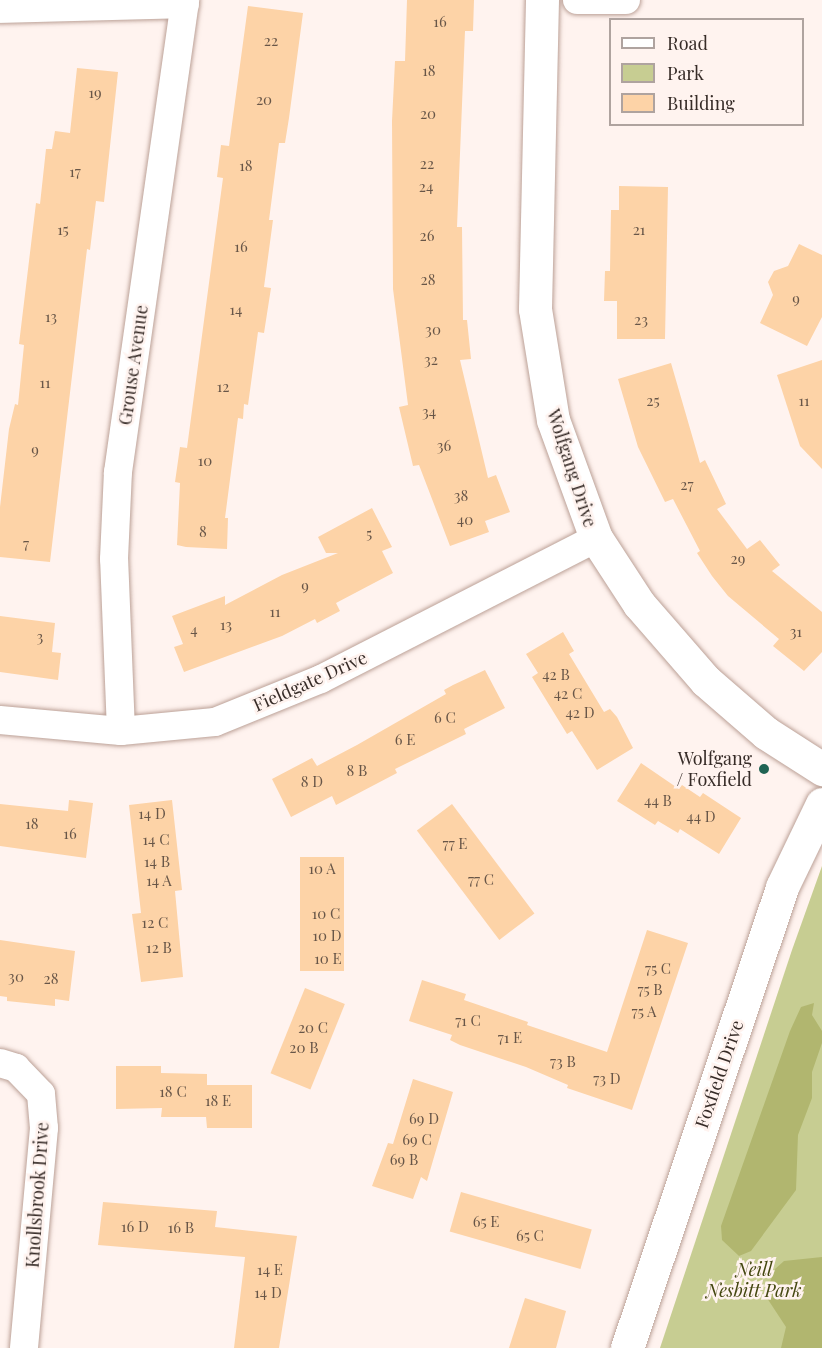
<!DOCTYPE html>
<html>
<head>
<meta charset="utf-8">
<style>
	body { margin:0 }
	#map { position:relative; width:822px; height:1348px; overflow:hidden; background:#fff3ef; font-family:"Playfair Display",serif }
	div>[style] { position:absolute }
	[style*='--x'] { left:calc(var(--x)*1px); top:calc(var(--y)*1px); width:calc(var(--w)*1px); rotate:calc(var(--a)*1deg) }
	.green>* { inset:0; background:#c7cd92 }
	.forest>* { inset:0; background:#b1b66f }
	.building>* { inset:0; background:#fdd3a7; transform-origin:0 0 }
	.roads { filter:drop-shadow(0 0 2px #bca197) drop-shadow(0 0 2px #bca197) }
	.street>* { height:28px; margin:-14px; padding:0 14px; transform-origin:14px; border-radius:14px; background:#fff }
	.secondary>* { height:33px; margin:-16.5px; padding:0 16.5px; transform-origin:16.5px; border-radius:16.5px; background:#fff }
	.dots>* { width:16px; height:16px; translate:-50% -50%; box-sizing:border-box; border:3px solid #fff3ef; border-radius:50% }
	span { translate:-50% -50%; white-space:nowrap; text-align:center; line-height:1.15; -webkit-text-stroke:5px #fff3ef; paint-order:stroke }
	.number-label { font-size:15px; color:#685648 }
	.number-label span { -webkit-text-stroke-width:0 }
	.street-label { font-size:18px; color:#372c28 }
	.poi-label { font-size:18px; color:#372c28 }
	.right { translate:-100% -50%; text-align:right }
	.park-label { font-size:18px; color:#444710; font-style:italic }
	.legend { position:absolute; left:609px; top:18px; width:195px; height:108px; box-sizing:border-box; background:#fff3ef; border:2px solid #afa39f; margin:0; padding:8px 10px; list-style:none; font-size:18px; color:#372c28 }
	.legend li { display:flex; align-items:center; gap:12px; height:30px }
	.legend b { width:30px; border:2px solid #afa39f }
</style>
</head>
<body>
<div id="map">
	<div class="green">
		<i style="clip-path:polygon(822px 866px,822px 1348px,660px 1348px,792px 950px)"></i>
	</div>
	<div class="forest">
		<i style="clip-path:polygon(814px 1003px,812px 1015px,822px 1031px,822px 1043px,812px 1072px,812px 1098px,798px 1135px,796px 1190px,751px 1251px,739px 1256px,722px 1240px,721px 1226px,790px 1031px,801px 1007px)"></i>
		<i style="clip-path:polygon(822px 1257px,822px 1348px,781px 1348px,786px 1327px,765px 1295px,775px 1269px,784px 1261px)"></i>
	</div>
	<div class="building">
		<i style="clip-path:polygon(407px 0,474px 0,473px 31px,465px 31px,457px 227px,462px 227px,463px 320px,467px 320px,471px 359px,460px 360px,488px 478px,496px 475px,510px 512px,485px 521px,489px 532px,450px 546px,419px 465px,413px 466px,399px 407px,408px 405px,393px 289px,392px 121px,395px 61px,405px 61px)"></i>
		<i style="clip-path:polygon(248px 6px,303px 13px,289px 118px,285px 143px,279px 143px,269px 220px,273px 220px,264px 287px,271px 288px,264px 333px,258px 332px,248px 405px,244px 404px,243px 419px,238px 418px,225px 518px,228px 518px,227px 549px,186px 547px,177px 545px,180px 483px,175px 482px,180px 447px,187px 448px,223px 178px,217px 177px,221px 145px,229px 146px)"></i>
		<i style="clip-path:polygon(77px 68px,118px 72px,104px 202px,96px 201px,90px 250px,87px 249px,50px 562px,0 557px,0 507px,9px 429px,15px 404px,18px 405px,24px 345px,19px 344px,36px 203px,40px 204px,46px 149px,52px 149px,55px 131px,70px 133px)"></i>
		<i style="clip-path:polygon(619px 186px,668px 187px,665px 339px,617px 339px,617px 301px,604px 301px,605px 271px,610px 271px,611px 210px,619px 210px)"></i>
		<i style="clip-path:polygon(799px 244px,822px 255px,822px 317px,807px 346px,760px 323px,773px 295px,768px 282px,774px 271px,788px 266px)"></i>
		<i style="clip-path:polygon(822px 360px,822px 469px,800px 446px,777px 375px)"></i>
		<i style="clip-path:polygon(671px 363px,700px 463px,705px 460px,726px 504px,717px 509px,747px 549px,760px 540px,780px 565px,772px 571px,822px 612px,822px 652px,804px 671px,773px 646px,779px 639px,728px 596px,712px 576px,697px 553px,700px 551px,673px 499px,665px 502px,638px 447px,618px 379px)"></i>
		<i style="clip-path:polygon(372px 508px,392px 547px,382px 551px,393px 573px,336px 603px,340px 611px,317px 623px,315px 619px,282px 636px,184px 672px,174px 647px,183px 644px,172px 616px,225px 596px,225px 605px,282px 575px,338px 553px,326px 553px,318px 537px)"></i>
		<i style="clip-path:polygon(0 616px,55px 623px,52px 652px,61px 653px,58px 680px,0 672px)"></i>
		<i style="clip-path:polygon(563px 632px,574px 651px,569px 654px,604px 712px,610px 709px,617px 717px,633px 748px,597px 770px,572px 731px,567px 734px,532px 677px,538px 673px,526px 654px)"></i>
		<i style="clip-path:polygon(485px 670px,505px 708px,464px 729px,466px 734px,395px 769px,397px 773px,336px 805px,332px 796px,291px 817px,272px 779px,312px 758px,317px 766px,357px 745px,446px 694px,444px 690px,453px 685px)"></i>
		<i style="clip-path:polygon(641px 763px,679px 789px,682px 785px,700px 797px,703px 793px,741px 818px,719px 854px,680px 829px,678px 833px,658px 821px,655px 825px,617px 801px)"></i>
		<i style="clip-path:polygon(69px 800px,93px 803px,86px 858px,0 846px,0 804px,68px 811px)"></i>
		<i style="clip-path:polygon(172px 800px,182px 890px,175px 891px,183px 977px,141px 982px,132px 914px,141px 913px,129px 805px)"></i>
		<i style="left:452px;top:804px;width:137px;height:44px;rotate:53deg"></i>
		<i style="left:300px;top:857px;width:44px;height:114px"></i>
		<i style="clip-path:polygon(647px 930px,688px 943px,632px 1110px,567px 1088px,568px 1085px,526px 1067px,460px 1045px,450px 1040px,452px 1035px,409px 1021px,422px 980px,466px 994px,464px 1000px,528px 1022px,527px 1025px,607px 1052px)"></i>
		<i style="clip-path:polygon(0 940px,75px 951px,69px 1001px,55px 999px,55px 1006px,7px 1001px,7px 997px,0 996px)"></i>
		<i style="left:305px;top:988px;width:43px;height:92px;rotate:22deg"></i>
		<i style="clip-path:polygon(116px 1066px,161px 1066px,161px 1073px,207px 1074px,207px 1085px,252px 1085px,252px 1128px,207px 1128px,206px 1117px,161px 1117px,162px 1108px,116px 1109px)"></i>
		<i style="clip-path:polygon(413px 1079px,453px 1092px,427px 1181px,421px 1177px,413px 1199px,372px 1186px,388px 1143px,393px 1144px)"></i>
		<i style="left:461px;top:1192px;width:136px;height:41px;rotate:16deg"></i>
		<i style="clip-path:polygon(103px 1202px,217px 1211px,215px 1227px,297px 1236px,279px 1348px,234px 1348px,245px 1257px,98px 1245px)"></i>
		<i style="clip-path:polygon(525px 1298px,566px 1311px,556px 1348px,509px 1348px)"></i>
	</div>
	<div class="roads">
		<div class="street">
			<i style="--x:577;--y:0;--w:49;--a:0"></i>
			<i style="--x:0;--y:9;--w:185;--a:-1.5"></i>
			<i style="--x:0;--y:720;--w:121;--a:5.2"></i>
			<i style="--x:121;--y:731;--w:94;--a:-5.5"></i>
			<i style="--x:215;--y:722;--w:114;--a:-22.1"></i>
			<i style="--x:321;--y:679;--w:309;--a:-27.1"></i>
			<i style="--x:121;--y:731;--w:172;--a:-92.3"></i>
			<i style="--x:114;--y:559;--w:87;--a:-87.4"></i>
			<i style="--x:118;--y:472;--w:477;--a:-81.9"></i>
			<i style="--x:0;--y:1063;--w:17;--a:17"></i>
			<i style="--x:16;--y:1068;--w:36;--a:46"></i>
			<i style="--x:41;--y:1094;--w:34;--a:85"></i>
			<i style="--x:44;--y:1128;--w:221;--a:95.2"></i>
		</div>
		<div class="secondary">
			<i style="--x:542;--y:0;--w:309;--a:91.3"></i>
			<i style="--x:535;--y:309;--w:112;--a:80.8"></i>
			<i style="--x:553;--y:420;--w:126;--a:70"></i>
			<i style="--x:596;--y:538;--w:79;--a:56.9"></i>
			<i style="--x:639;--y:604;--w:102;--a:49"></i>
			<i style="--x:706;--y:681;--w:79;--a:40.9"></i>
			<i style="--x:766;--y:733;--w:67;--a:32.7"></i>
			<i style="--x:627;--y:1348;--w:486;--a:-71.4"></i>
			<i style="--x:782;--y:887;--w:92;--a:-64.3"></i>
		</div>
	</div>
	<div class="dots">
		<i style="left:764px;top:769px;background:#206353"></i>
	</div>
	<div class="number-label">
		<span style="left:440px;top:22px">16</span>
		<span style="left:271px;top:41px">22</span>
		<span style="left:429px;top:71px">18</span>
		<span style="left:95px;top:93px">19</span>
		<span style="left:264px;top:100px">20</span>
		<span style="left:428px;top:114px">20</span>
		<span style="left:427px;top:164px">22</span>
		<span style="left:246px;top:166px">18</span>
		<span style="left:75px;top:172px">17</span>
		<span style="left:426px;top:187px">24</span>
		<span style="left:63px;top:230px">15</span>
		<span style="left:639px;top:230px">21</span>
		<span style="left:427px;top:236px">26</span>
		<span style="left:241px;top:247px">16</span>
		<span style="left:428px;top:280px">28</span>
		<span style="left:796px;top:299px">9</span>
		<span style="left:236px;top:310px">14</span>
		<span style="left:51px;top:317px">13</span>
		<span style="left:641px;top:320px">23</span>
		<span style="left:433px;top:330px">30</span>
		<span style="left:431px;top:360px">32</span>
		<span style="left:45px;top:383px">11</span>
		<span style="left:223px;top:387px">12</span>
		<span style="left:653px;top:401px">25</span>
		<span style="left:804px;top:401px">11</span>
		<span style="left:429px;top:412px">34</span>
		<span style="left:444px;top:446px">36</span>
		<span style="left:35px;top:450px">9</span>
		<span style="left:205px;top:461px">10</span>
		<span style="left:687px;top:485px">27</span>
		<span style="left:461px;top:496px">38</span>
		<span style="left:465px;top:520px">40</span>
		<span style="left:203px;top:532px">8</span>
		<span style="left:369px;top:534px">5</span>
		<span style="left:26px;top:544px">7</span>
		<span style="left:738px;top:559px">29</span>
		<span style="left:305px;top:586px">9</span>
		<span style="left:275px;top:612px">11</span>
		<span style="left:226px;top:625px">13</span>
		<span style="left:194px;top:630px">4</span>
		<span style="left:796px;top:632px">31</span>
		<span style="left:40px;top:637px">3</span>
		<span style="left:556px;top:675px">42 B</span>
		<span style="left:568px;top:694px">42 C</span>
		<span style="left:580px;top:713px">42 D</span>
		<span style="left:445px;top:718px">6 C</span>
		<span style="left:405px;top:740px">6 E</span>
		<span style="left:357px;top:771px">8 B</span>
		<span style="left:312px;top:782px">8 D</span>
		<span style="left:658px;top:801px">44 B</span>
		<span style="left:152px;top:814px">14 D</span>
		<span style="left:701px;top:817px">44 D</span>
		<span style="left:32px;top:824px">18</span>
		<span style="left:70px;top:834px">16</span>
		<span style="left:156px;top:840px">14 C</span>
		<span style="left:455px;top:844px">77 E</span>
		<span style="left:157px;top:862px">14 B</span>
		<span style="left:322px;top:869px">10 A</span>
		<span style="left:481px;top:880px">77 C</span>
		<span style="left:159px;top:881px">14 A</span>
		<span style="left:326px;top:914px">10 C</span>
		<span style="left:155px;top:923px">12 C</span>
		<span style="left:327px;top:936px">10 D</span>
		<span style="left:159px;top:948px">12 B</span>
		<span style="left:328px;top:959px">10 E</span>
		<span style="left:658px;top:969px">75 C</span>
		<span style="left:16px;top:977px">30</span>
		<span style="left:51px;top:979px">28</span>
		<span style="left:650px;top:990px">75 B</span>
		<span style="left:644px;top:1012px">75 A</span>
		<span style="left:468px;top:1021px">71 C</span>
		<span style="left:313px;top:1028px">20 C</span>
		<span style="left:510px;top:1038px">71 E</span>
		<span style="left:304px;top:1048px">20 B</span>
		<span style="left:563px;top:1062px">73 B</span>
		<span style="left:607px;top:1079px">73 D</span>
		<span style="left:173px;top:1092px">18 C</span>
		<span style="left:218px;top:1101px">18 E</span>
		<span style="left:424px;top:1119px">69 D</span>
		<span style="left:417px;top:1140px">69 C</span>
		<span style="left:404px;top:1160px">69 B</span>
		<span style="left:486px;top:1222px">65 E</span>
		<span style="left:135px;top:1227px">16 D</span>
		<span style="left:181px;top:1228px">16 B</span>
		<span style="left:530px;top:1236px">65 C</span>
		<span style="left:270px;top:1270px">14 E</span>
		<span style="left:268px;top:1293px">14 D</span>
	</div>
	<div class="street-label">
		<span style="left:133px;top:365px;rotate:-82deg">Grouse Avenue</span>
		<span style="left:572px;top:468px;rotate:72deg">Wolfgang Drive</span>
		<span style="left:310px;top:681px;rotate:-24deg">Fieldgate Drive</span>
		<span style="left:719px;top:1074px;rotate:-71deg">Foxfield Drive</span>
		<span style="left:37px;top:1195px;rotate:-86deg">Knollsbrook Drive</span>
	</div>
	<div class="poi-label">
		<span class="right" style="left:752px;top:769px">Wolfgang<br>/ Foxfield</span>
	</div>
	<div class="park-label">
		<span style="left:754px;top:1280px">Neill<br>Nesbitt Park</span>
	</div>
	<ul class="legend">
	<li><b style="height:8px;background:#fff"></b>Road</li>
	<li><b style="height:16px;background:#c7cd92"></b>Park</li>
	<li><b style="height:16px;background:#fdd3a7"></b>Building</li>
	</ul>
</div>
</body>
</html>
